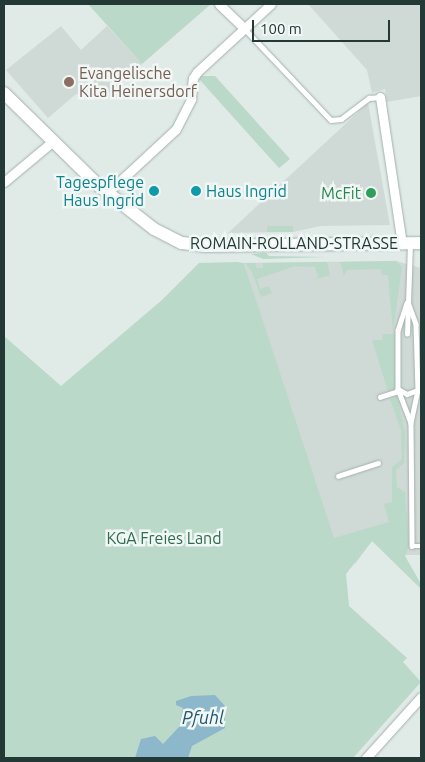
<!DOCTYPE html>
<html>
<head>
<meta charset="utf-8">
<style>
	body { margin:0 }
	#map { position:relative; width:425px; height:762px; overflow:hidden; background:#e0eae7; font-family:Ubuntu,sans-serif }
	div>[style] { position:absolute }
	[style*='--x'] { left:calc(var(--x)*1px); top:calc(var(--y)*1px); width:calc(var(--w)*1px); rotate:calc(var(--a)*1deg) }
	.built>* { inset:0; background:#cfd9d6 }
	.green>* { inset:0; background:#bbd9c8; transform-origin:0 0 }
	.water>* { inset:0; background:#8db8cb }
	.roads { filter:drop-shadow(0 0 1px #a3b1ae) drop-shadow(0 0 1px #a3b1ae) }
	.lane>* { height:4.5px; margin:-2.25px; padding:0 2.25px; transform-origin:2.25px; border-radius:2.25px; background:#fff }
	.street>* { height:9px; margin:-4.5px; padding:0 4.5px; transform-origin:4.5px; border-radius:4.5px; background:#fff }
	.secondary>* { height:12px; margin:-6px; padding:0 6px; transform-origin:6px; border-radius:6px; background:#fff }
	.dots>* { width:14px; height:14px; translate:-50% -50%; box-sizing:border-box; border:2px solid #f0f7f5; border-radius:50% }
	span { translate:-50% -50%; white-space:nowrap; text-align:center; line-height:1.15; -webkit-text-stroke:5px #f0f7f5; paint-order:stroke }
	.education-label { font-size:16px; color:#785e54 }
	.left { translate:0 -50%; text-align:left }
	.culture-label { font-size:16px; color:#0d838f }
	.right { translate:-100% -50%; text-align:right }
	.leisure-label { font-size:16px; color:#27864d }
	.street-label { font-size:16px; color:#223936 }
	.park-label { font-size:16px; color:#306c50 }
	.water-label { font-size:18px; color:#22566f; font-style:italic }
	.frame { position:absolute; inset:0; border:5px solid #223936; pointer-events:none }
	.scale { position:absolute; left:252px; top:20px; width:138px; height:22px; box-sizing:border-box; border:2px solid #223936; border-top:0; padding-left:6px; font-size:15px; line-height:18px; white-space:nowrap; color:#223936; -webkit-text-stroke:4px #f0f7f5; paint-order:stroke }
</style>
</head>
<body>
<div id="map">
	<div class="built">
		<i style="clip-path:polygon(308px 4px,421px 4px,421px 96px,387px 102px,385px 89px,372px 93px,367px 70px)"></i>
		<i style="clip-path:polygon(61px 26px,81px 50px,107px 26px,142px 64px,103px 98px,76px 94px,48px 118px,6px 70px)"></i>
		<i style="clip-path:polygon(368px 103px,390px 225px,320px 226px,293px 232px,228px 233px)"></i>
		<i style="clip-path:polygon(396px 261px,421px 268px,421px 555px,406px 555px,372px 541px,355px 564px,336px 548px,244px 263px)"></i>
	</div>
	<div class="green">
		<i style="clip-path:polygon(88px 4px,211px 4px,142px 64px)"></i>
		<i style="clip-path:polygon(202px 76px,215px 76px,290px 159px,279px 168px,199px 79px)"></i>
		<i style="left:267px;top:226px;width:26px;height:6px"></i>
		<i style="clip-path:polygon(266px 253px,269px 256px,326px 257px,263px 259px,251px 254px)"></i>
		<i style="clip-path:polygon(396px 261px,402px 267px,393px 331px,388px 275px,382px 275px,381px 269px,347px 270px,344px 276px,340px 262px)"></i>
		<i style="clip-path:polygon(237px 262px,244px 263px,334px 538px,389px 522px,384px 504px,392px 502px,392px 467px,402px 459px,401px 430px,390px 399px,397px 396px,405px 432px,404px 463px,396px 470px,397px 487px,405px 492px,409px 546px,405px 556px,421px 584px,421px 589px,372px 541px,346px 574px,349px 606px,407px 658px,403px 662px,421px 682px,353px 758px,4px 758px,4px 336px,61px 386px,162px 300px,199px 263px)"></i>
		<i style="clip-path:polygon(327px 262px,330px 275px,313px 280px,318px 277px,315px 267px,295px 266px,257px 279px,260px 289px,269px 286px,272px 293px,261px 297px,252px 272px,245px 263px,256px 263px,256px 268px,263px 268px,263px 263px)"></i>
		<i style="clip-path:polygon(383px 334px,395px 334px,396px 389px,388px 391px,372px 340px,382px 340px)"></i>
	</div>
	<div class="water">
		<i style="clip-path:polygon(215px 695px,225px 706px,225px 728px,192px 746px,188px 758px,135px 758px,141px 739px,155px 736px,163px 744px,179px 727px,183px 708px,176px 705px,176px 701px,191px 696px)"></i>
	</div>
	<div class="roads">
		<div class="lane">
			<i style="--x:245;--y:29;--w:125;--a:46.6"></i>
			<i style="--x:331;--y:120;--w:10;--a:-6"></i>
			<i style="--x:341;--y:119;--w:35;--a:-37"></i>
			<i style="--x:369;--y:98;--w:11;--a:-5"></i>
			<i style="--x:408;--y:302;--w:23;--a:70"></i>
			<i style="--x:416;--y:324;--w:66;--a:88.3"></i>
			<i style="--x:418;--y:390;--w:34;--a:102"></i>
			<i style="--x:411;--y:423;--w:123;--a:89.5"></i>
			<i style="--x:412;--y:546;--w:9;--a:0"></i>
			<i style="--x:407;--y:303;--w:28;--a:108"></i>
			<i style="--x:398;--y:330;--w:59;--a:90"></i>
			<i style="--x:398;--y:389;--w:34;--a:69"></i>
			<i style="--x:407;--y:334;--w:91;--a:-88.1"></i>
			<i style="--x:398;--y:389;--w:10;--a:29"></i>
			<i style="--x:407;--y:394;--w:12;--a:-20"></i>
			<i style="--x:380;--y:397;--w:20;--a:-18"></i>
			<i style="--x:338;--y:476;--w:42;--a:-18"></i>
		</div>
		<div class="street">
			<i style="--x:219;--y:4;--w:36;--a:44"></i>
			<i style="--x:380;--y:97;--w:149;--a:81.5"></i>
			<i style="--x:4;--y:182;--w:64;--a:-39.9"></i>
			<i style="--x:107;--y:193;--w:94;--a:-42.8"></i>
			<i style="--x:176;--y:129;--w:34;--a:-63"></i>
			<i style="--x:191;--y:99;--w:21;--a:-85"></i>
			<i style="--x:193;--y:78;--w:7;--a:-56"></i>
			<i style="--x:197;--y:72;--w:100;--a:-42.6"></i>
			<i style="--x:366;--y:758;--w:82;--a:-48"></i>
		</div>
		<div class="secondary">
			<i style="--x:4;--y:93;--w:132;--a:44.4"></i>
			<i style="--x:98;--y:185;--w:71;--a:38.2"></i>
			<i style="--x:154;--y:229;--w:31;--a:27"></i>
			<i style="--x:182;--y:243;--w:23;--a:7"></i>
			<i style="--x:205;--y:246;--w:216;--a:-0.8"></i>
		</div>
	</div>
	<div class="dots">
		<i style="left:69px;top:82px;background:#8d6e63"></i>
		<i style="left:154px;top:191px;background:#0f9aa8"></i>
		<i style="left:196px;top:191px;background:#0f9aa8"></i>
		<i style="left:371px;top:193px;background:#2e9e5b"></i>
	</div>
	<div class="education-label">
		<span class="left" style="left:79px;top:82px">Evangelische<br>Kita Heinersdorf</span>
	</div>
	<div class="culture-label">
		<span class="right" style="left:144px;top:191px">Tagespflege<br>Haus Ingrid</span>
		<span class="left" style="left:206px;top:191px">Haus Ingrid</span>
	</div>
	<div class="leisure-label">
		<span class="right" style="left:361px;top:193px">McFit</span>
	</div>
	<div class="street-label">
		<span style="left:294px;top:243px">ROMAIN-ROLLAND-STRASSE</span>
	</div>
	<div class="park-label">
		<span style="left:164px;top:538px">KGA Freies Land</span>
	</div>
	<div class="water-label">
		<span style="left:203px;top:717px">Pfuhl</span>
	</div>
	<div class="frame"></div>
	<div class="scale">100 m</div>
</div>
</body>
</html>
